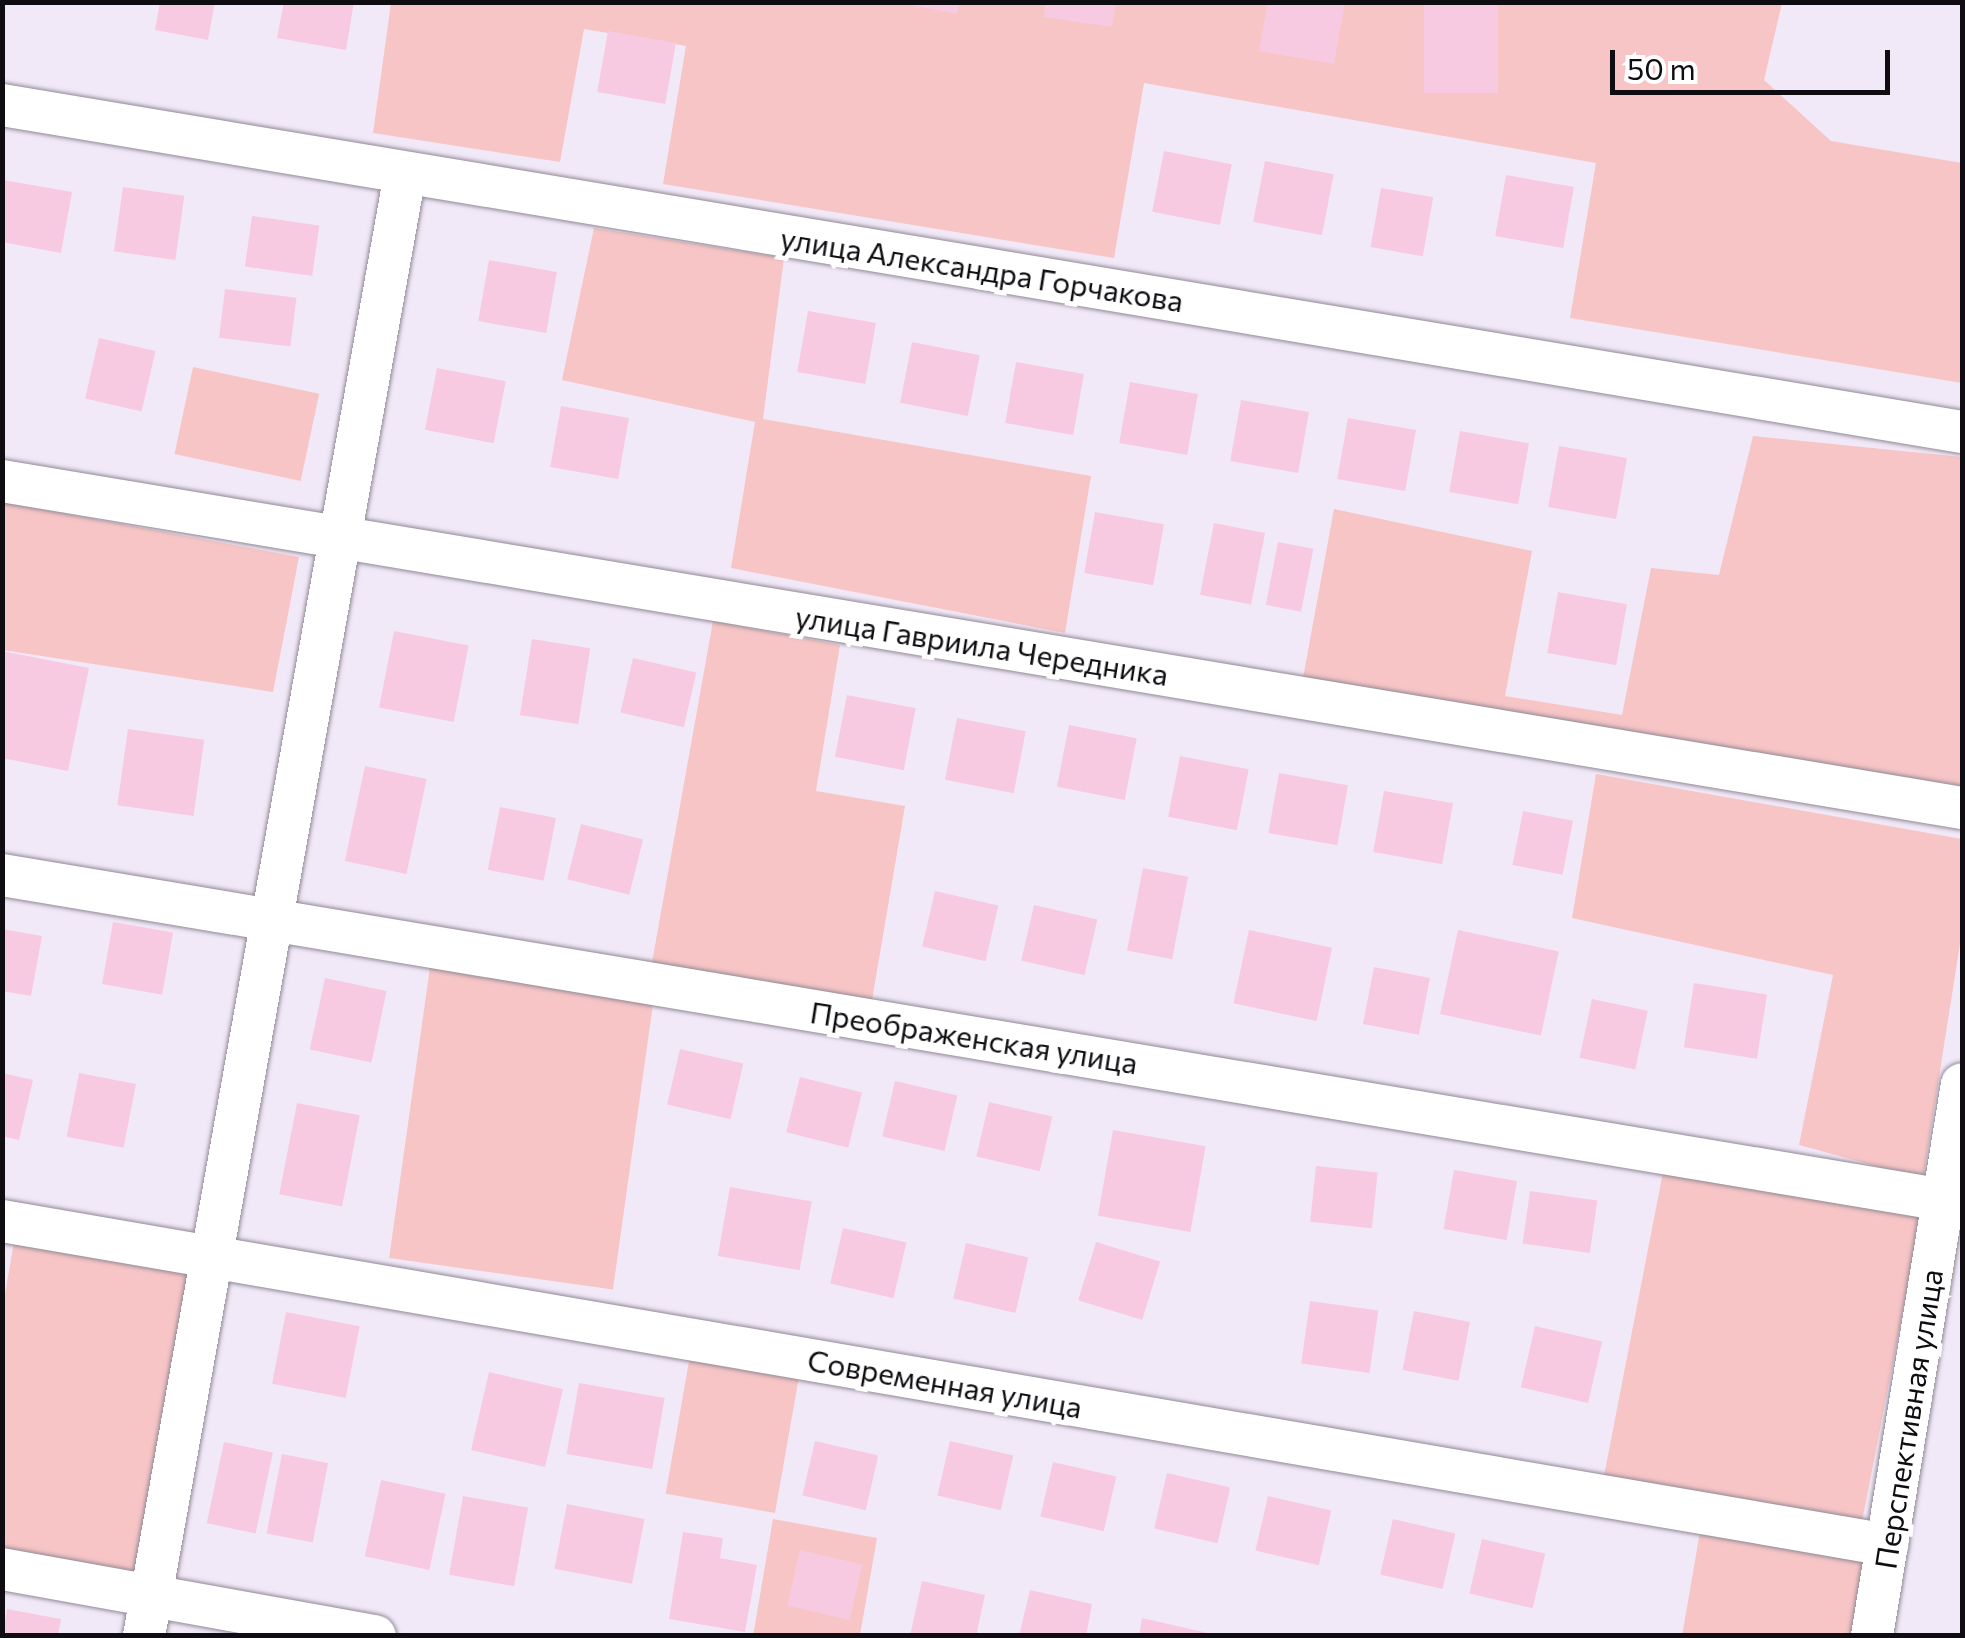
<!DOCTYPE html>
<html>
<head>
<meta charset="utf-8">
<style>
	body { margin:0 }
	#map { position:relative; width:1965px; height:1638px; overflow:hidden; background:#f2e9f8; font-family:Commissioner,sans-serif }
	div>[style] { position:absolute }
	[style*='--x'] { left:calc(var(--x)*1px); top:calc(var(--y)*1px); width:calc(var(--w)*1px); rotate:calc(var(--a)*1deg) }
	.green>* { inset:0; background:#f7c5c5; transform-origin:0 0 }
	.building>* { inset:0; background:#f7cae2; transform-origin:0 0 }
	.roads { filter:drop-shadow(0 0 2px #918996) drop-shadow(0 0 2px #918996) }
	.street>* { height:42px; margin:-21px; padding:0 21px; transform-origin:21px; border-radius:21px; background:#fff }
	span { translate:-50% -50%; white-space:nowrap; text-align:center; line-height:1.15; -webkit-text-stroke:10px #fff; paint-order:stroke }
	.street-label { font-size:30px; color:#0f0d11 }
	.frame { position:absolute; inset:0; border:5px solid #0f0d11; pointer-events:none }
	.scale { position:absolute; left:1610px; top:50px; width:280px; height:45px; box-sizing:border-box; border:5px solid #0f0d11; border-top:0; padding-left:12px; font-size:30px; line-height:35px; white-space:nowrap; color:#0f0d11; -webkit-text-stroke:8px #fff; paint-order:stroke }
</style>
</head>
<body>
<div id="map">
	<div class="green">
		<i style="clip-path:polygon(391px 3px,1782px 3px,1764px 80px,1831px 141px,1962px 163px,1962px 383px,1570px 318px,1596px 163px,1144px 83px,1114px 258px,663px 184px,686px 46px,584px 29px,560px 162px,373px 133px)"></i>
		<i style="clip-path:polygon(594px 228px,784px 258px,763px 419px,1091px 476px,1065px 633px,731px 568px,755px 422px,562px 380px)"></i>
		<i style="left:193px;top:367px;width:129px;height:89px;rotate:12deg"></i>
		<i style="clip-path:polygon(1753px 436px,1962px 457px,1962px 792px,1303px 678px,1334px 509px,1532px 551px,1505px 696px,1622px 715px,1651px 568px,1719px 575px)"></i>
		<i style="clip-path:polygon(2px 502px,299px 557px,273px 692px,3px 650px)"></i>
		<i style="clip-path:polygon(713px 621px,840px 645px,816px 791px,905px 806px,871px 1006px,651px 968px)"></i>
		<i style="clip-path:polygon(1596px 774px,1962px 839px,1962px 931px,1923px 1179px,1799px 1145px,1833px 975px,1572px 918px)"></i>
		<i style="left:431px;top:960px;width:226px;height:301px;rotate:8deg"></i>
		<i style="left:1664px;top:1167px;width:262px;height:317px;rotate:11deg"></i>
		<i style="clip-path:polygon(14px 1242px,196px 1276px,139px 1583px,3px 1553px,2px 1311px)"></i>
		<i style="left:691px;top:1350px;width:111px;height:146px;rotate:10deg"></i>
		<i style="clip-path:polygon(773px 1519px,877px 1538px,860px 1635px,753px 1636px)"></i>
		<i style="clip-path:polygon(1701px 1526px,1865px 1558px,1852px 1635px,1682px 1636px)"></i>
	</div>
	<div class="building">
		<i style="clip-path:polygon(160px 2px,215px 2px,208px 40px,155px 30px)"></i>
		<i style="clip-path:polygon(284px 2px,354px 2px,346px 50px,277px 38px)"></i>
		<i style="clip-path:polygon(895px 2px,959px 2px,957px 14px)"></i>
		<i style="clip-path:polygon(1046px 2px,1116px 2px,1112px 27px,1044px 17px)"></i>
		<i style="clip-path:polygon(1268px 2px,1345px 2px,1334px 64px,1259px 51px)"></i>
		<i style="left:1424px;top:2px;width:74px;height:91px"></i>
		<i style="left:608px;top:31px;width:69px;height:62px;rotate:10deg"></i>
		<i style="left:1164px;top:151px;width:69px;height:62px;rotate:11deg"></i>
		<i style="left:1265px;top:161px;width:70px;height:62px;rotate:11deg"></i>
		<i style="left:1506px;top:175px;width:69px;height:62px;rotate:10deg"></i>
		<i style="clip-path:polygon(3px 180px,72px 192px,61px 253px,2px 242px)"></i>
		<i style="left:123px;top:187px;width:62px;height:65px;rotate:8deg"></i>
		<i style="left:1381px;top:188px;width:53px;height:60px;rotate:10deg"></i>
		<i style="left:252px;top:216px;width:68px;height:51px;rotate:8deg"></i>
		<i style="left:489px;top:260px;width:69px;height:62px;rotate:10deg"></i>
		<i style="left:225px;top:289px;width:72px;height:49px;rotate:7deg"></i>
		<i style="left:808px;top:311px;width:69px;height:62px;rotate:10deg"></i>
		<i style="left:99px;top:338px;width:58px;height:62px;rotate:13deg"></i>
		<i style="left:912px;top:342px;width:69px;height:62px;rotate:11deg"></i>
		<i style="left:1016px;top:362px;width:69px;height:62px;rotate:10deg"></i>
		<i style="left:437px;top:368px;width:70px;height:63px;rotate:11deg"></i>
		<i style="left:1130px;top:382px;width:69px;height:62px;rotate:10deg"></i>
		<i style="left:1241px;top:400px;width:69px;height:62px;rotate:10deg"></i>
		<i style="left:561px;top:406px;width:69px;height:62px;rotate:10deg"></i>
		<i style="left:1348px;top:418px;width:69px;height:62px;rotate:10deg"></i>
		<i style="left:1460px;top:431px;width:70px;height:62px;rotate:10deg"></i>
		<i style="left:1559px;top:446px;width:69px;height:62px;rotate:10deg"></i>
		<i style="left:1095px;top:512px;width:70px;height:62px;rotate:10deg"></i>
		<i style="left:1214px;top:523px;width:52px;height:73px;rotate:11deg"></i>
		<i style="left:1278px;top:542px;width:36px;height:64px;rotate:11deg"></i>
		<i style="left:1558px;top:592px;width:70px;height:62px;rotate:10deg"></i>
		<i style="left:394px;top:631px;width:76px;height:78px;rotate:11deg"></i>
		<i style="left:532px;top:639px;width:59px;height:77px;rotate:9deg"></i>
		<i style="clip-path:polygon(2px 651px,89px 668px,68px 771px,2px 758px)"></i>
		<i style="left:633px;top:658px;width:65px;height:56px;rotate:13deg"></i>
		<i style="left:847px;top:695px;width:70px;height:63px;rotate:11deg"></i>
		<i style="left:957px;top:718px;width:70px;height:63px;rotate:11deg"></i>
		<i style="left:1069px;top:725px;width:69px;height:63px;rotate:11deg"></i>
		<i style="left:128px;top:729px;width:77px;height:77px;rotate:8deg"></i>
		<i style="left:1180px;top:756px;width:70px;height:62px;rotate:11deg"></i>
		<i style="left:365px;top:766px;width:63px;height:97px;rotate:12deg"></i>
		<i style="left:1279px;top:773px;width:70px;height:61px;rotate:10deg"></i>
		<i style="left:1384px;top:791px;width:70px;height:62px;rotate:10deg"></i>
		<i style="left:500px;top:807px;width:57px;height:64px;rotate:11deg"></i>
		<i style="left:1523px;top:811px;width:51px;height:55px;rotate:11deg"></i>
		<i style="left:581px;top:824px;width:64px;height:57px;rotate:14deg"></i>
		<i style="left:1143px;top:868px;width:46px;height:84px;rotate:11deg"></i>
		<i style="left:935px;top:891px;width:65px;height:57px;rotate:13deg"></i>
		<i style="left:1034px;top:905px;width:65px;height:57px;rotate:13deg"></i>
		<i style="left:113px;top:922px;width:61px;height:63px;rotate:10deg"></i>
		<i style="clip-path:polygon(2px 929px,42px 936px,31px 996px,2px 991px)"></i>
		<i style="left:1249px;top:930px;width:85px;height:75px;rotate:12deg"></i>
		<i style="left:1458px;top:930px;width:103px;height:86px;rotate:12deg"></i>
		<i style="left:1374px;top:967px;width:57px;height:58px;rotate:11deg"></i>
		<i style="left:325px;top:978px;width:63px;height:73px;rotate:12deg"></i>
		<i style="left:1694px;top:983px;width:74px;height:65px;rotate:9deg"></i>
		<i style="left:1592px;top:999px;width:57px;height:60px;rotate:12deg"></i>
		<i style="left:680px;top:1049px;width:65px;height:57px;rotate:13deg"></i>
		<i style="clip-path:polygon(2px 1073px,33px 1080px,19px 1140px,2px 1136px)"></i>
		<i style="left:79px;top:1073px;width:58px;height:65px;rotate:11deg"></i>
		<i style="left:800px;top:1077px;width:64px;height:57px;rotate:14deg"></i>
		<i style="left:895px;top:1081px;width:64px;height:57px;rotate:13deg"></i>
		<i style="left:989px;top:1102px;width:65px;height:56px;rotate:13deg"></i>
		<i style="left:297px;top:1103px;width:64px;height:93px;rotate:11deg"></i>
		<i style="left:1113px;top:1130px;width:94px;height:87px;rotate:10deg"></i>
		<i style="left:1316px;top:1166px;width:62px;height:56px;rotate:6deg"></i>
		<i style="left:1454px;top:1170px;width:64px;height:60px;rotate:10deg"></i>
		<i style="left:730px;top:1187px;width:83px;height:70px;rotate:10deg"></i>
		<i style="left:1530px;top:1191px;width:68px;height:53px;rotate:8deg"></i>
		<i style="left:843px;top:1228px;width:65px;height:57px;rotate:13deg"></i>
		<i style="left:1096px;top:1242px;width:67px;height:61px;rotate:17deg"></i>
		<i style="left:966px;top:1243px;width:64px;height:57px;rotate:13deg"></i>
		<i style="left:1310px;top:1301px;width:69px;height:63px;rotate:8deg"></i>
		<i style="left:1414px;top:1311px;width:57px;height:60px;rotate:11deg"></i>
		<i style="left:286px;top:1312px;width:75px;height:73px;rotate:11deg"></i>
		<i style="left:1535px;top:1326px;width:69px;height:63px;rotate:13deg"></i>
		<i style="left:489px;top:1372px;width:76px;height:80px;rotate:13deg"></i>
		<i style="left:579px;top:1383px;width:87px;height:72px;rotate:10deg"></i>
		<i style="left:815px;top:1441px;width:65px;height:56px;rotate:13deg"></i>
		<i style="left:950px;top:1441px;width:65px;height:56px;rotate:13deg"></i>
		<i style="left:224px;top:1442px;width:50px;height:83px;rotate:12deg"></i>
		<i style="left:282px;top:1454px;width:47px;height:81px;rotate:11deg"></i>
		<i style="left:1053px;top:1462px;width:65px;height:56px;rotate:13deg"></i>
		<i style="left:1167px;top:1473px;width:65px;height:57px;rotate:13deg"></i>
		<i style="left:381px;top:1480px;width:66px;height:78px;rotate:12deg"></i>
		<i style="left:463px;top:1496px;width:66px;height:80px;rotate:10deg"></i>
		<i style="left:1268px;top:1496px;width:65px;height:56px;rotate:13deg"></i>
		<i style="left:567px;top:1504px;width:79px;height:66px;rotate:11deg"></i>
		<i style="left:1393px;top:1519px;width:64px;height:57px;rotate:13deg"></i>
		<i style="clip-path:polygon(683px 1532px,723px 1538px,720px 1558px,757px 1565px,745px 1632px,669px 1619px)"></i>
		<i style="left:1482px;top:1539px;width:65px;height:56px;rotate:13deg"></i>
		<i style="left:800px;top:1550px;width:64px;height:57px;rotate:13deg"></i>
		<i style="clip-path:polygon(922px 1581px,985px 1595px,976px 1636px,910px 1636px)"></i>
		<i style="clip-path:polygon(1030px 1590px,1092px 1604px,1086px 1636px,1019px 1636px)"></i>
		<i style="clip-path:polygon(7px 1609px,61px 1619px,58px 1636px,3px 1636px)"></i>
		<i style="clip-path:polygon(1142px 1618px,1212px 1634px,1212px 1636px,1139px 1636px)"></i>
	</div>
	<div class="roads">
		<div class="street">
			<i style="--x:2;--y:105;--w:1987;--a:9.47"></i>
			<i style="--x:2;--y:481;--w:1987;--a:9.47"></i>
			<i style="--x:2;--y:875;--w:1987;--a:9.5"></i>
			<i style="--x:2;--y:1221;--w:1913;--a:9.75"></i>
			<i style="--x:2;--y:1569;--w:379;--a:10.2"></i>
			<i style="--x:144;--y:1636;--w:1486;--a:-79.88"></i>
			<i style="--x:1872;--y:1636;--w:559;--a:-80.74"></i>
		</div>
	</div>
	<div class="street-label">
		<span style="left:982px;top:269px;rotate:9deg">улица Александра Горчакова</span>
		<span style="left:982px;top:645px;rotate:9deg">улица Гавриила Чередника</span>
		<span style="left:974px;top:1037px;rotate:9deg">Преображенская улица</span>
		<span style="left:945px;top:1383px;rotate:10deg">Современная улица</span>
		<span style="left:1908px;top:1419px;rotate:-81deg">Перспективная улица</span>
	</div>
	<div class="frame"></div>
	<div class="scale">50 m</div>
</div>
</body>
</html>
